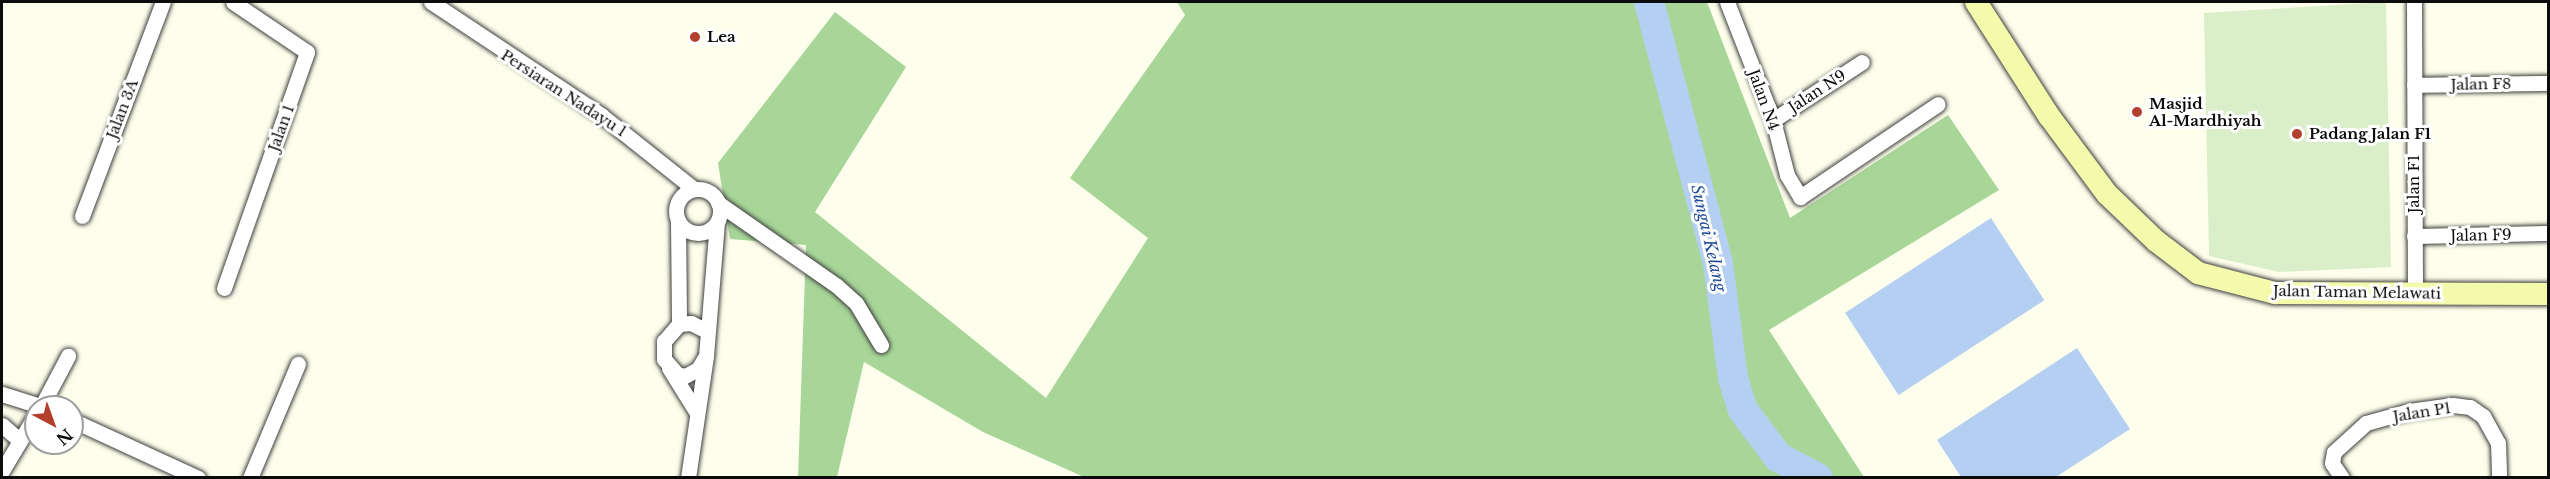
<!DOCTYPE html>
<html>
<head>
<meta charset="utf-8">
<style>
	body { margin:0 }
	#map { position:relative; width:2550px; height:479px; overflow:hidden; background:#fefeec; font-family:"Libre Baskerville",serif }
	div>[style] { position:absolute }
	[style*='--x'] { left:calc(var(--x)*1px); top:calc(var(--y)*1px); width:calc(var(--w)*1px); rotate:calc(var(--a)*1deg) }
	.forest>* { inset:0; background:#a8d698 }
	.pitch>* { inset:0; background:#daeec9 }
	.water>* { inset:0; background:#b4cff2; transform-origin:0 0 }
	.river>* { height:30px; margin:-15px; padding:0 15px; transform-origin:15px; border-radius:15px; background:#b4cff2 }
	.roads { filter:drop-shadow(0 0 2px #3f3f3f) drop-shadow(0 0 2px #3f3f3f) }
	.street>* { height:15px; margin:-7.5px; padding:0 7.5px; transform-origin:7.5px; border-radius:7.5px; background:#fff }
	.street>.ring { margin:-7.5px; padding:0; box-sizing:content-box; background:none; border:15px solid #fff; border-radius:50% }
	.secondary>* { height:22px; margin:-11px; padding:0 11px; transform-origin:11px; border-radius:11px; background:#f4faab }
	.dots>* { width:16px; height:16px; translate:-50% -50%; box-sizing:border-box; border:3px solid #fff; border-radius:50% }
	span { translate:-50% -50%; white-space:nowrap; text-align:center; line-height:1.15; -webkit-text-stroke:6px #fff; paint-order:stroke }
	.poi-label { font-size:15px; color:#0c0c0c; font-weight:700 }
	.left { translate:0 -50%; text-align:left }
	.street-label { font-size:15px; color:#0c0c0c }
	.water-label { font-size:16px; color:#1d4a96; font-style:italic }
	.frame { position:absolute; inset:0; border:3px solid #0c0c0c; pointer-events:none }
	.north { position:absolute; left:24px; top:395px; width:60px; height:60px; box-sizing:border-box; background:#fff; border:2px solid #9e9e9e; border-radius:50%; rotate:139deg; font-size:16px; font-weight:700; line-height:24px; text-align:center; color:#0c0c0c }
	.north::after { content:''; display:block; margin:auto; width:21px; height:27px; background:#b3402d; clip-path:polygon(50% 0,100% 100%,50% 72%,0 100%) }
</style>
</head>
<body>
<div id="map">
	<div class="forest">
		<i style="clip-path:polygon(1177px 2px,1707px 2px,1790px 218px,1948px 115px,1999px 190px,1769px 330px,1864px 477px,1084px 477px,983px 432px,864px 362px,837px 477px,798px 478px,806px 245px,730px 239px,718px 163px,835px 12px,906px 67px,815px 212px,1046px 398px,1148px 238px,1070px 178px,1185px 15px)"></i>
	</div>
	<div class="pitch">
		<i style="clip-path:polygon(2386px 2px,2391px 267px,2279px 272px,2209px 256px,2204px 13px)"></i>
	</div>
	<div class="water">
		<i style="left:1991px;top:218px;width:98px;height:174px;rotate:57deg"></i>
		<i style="clip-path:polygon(2077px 348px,2130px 429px,2056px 477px,1961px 477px,1937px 440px)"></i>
	</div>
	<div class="river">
		<i style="--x:1649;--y:2;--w:270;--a:75.2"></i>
		<i style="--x:1718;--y:263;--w:116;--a:82.6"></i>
		<i style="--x:1733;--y:378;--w:34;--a:73"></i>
		<i style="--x:1743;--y:410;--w:59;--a:53.3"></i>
		<i style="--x:1778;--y:457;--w:45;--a:27.7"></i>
	</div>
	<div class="roads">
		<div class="street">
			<i style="--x:431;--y:2;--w:204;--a:33.6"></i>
			<i style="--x:601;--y:115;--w:119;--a:38.5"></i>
			<i style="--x:1727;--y:2;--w:127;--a:68.7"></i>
			<i style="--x:1773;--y:120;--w:57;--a:75.7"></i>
			<i style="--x:1787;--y:175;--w:26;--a:59"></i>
			<i style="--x:1800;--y:197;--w:166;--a:-34"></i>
			<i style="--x:2414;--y:2;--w:292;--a:89.8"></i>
			<i style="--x:2414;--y:85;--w:134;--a:-0.9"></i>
			<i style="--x:1773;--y:120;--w:106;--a:-33.1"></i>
			<i class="ring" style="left:676px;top:189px;width:29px;height:29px"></i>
			<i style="--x:718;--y:203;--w:145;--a:34.9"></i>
			<i style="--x:837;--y:286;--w:25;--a:42"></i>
			<i style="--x:856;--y:303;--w:49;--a:59.2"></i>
			<i style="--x:82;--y:216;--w:229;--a:-69.3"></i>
			<i style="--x:678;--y:222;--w:102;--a:89.4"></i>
			<i style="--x:679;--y:324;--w:23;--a:131"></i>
			<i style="--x:664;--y:341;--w:18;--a:90"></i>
			<i style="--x:664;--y:359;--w:20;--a:49"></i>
			<i style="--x:677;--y:374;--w:8;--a:14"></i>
			<i style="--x:685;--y:376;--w:15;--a:-28"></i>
			<i style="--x:698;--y:369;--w:12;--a:-59"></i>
			<i style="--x:2414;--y:236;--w:134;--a:-1.3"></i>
			<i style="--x:224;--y:288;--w:250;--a:-70.6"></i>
			<i style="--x:307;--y:52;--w:89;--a:-146"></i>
			<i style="--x:679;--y:324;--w:12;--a:-5"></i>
			<i style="--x:691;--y:323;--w:18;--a:27"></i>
			<i style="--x:669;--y:368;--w:53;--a:58.1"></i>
			<i style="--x:2;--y:394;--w:43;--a:17.6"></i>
			<i style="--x:41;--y:407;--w:58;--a:-62.1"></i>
			<i style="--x:72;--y:420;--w:139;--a:24.7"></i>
			<i style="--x:2;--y:425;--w:23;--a:41"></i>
			<i style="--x:2;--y:471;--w:66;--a:-59.2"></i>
			<i style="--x:250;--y:478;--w:124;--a:-67.2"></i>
			<i style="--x:688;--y:478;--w:123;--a:-81.6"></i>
			<i style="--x:706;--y:356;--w:134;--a:-85.3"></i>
			<i style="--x:2342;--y:478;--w:18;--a:-124"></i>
			<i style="--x:2332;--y:463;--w:11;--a:-80"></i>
			<i style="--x:2334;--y:452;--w:43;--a:-42.2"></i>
			<i style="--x:2366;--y:423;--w:45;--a:-15.6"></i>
			<i style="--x:2409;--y:411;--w:44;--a:-7.8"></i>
			<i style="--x:2453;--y:405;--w:17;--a:7"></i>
			<i style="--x:2470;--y:407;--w:16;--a:35"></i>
			<i style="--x:2483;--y:416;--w:31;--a:61"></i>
			<i style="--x:2498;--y:443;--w:35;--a:88"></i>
		</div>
		<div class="secondary">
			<i style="--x:1976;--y:2;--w:135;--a:57.4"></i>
			<i style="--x:2049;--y:116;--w:97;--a:53.4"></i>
			<i style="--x:2107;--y:194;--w:68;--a:43.8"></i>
			<i style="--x:2156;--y:241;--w:53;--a:37.3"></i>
			<i style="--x:2198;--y:273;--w:80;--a:14.6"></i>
			<i style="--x:2275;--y:293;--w:273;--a:0.2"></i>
		</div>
	</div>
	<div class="dots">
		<i style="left:695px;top:37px;background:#b3402d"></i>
		<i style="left:2137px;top:112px;background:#b3402d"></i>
		<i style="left:2297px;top:134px;background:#b3402d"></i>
	</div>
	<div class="poi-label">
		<span class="left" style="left:707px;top:37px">Lea</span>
		<span class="left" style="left:2149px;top:112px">Masjid<br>Al-Mardhiyah</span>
		<span class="left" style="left:2309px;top:134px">Padang Jalan F1</span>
	</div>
	<div class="street-label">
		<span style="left:2481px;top:84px;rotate:-1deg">Jalan F8</span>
		<span style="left:1817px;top:91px;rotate:-33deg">Jalan N9</span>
		<span style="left:564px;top:93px;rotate:33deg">Persiaran Nadayu 1</span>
		<span style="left:1764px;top:100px;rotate:70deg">Jalan N4</span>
		<span style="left:122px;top:109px;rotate:-69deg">Jalan 3A</span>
		<span style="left:281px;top:128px;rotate:-70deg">Jalan 1</span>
		<span style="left:2414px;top:184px;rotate:-90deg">Jalan F1</span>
		<span style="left:2481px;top:235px;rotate:-1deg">Jalan F9</span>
		<span style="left:2357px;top:292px;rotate:1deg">Jalan Taman Melawati</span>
		<span style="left:2422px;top:412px;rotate:-9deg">Jalan P1</span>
	</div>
	<div class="water-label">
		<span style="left:1709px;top:238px;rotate:77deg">Sungai Kelang</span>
	</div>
	<div class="frame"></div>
	<div class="north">N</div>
</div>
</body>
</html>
